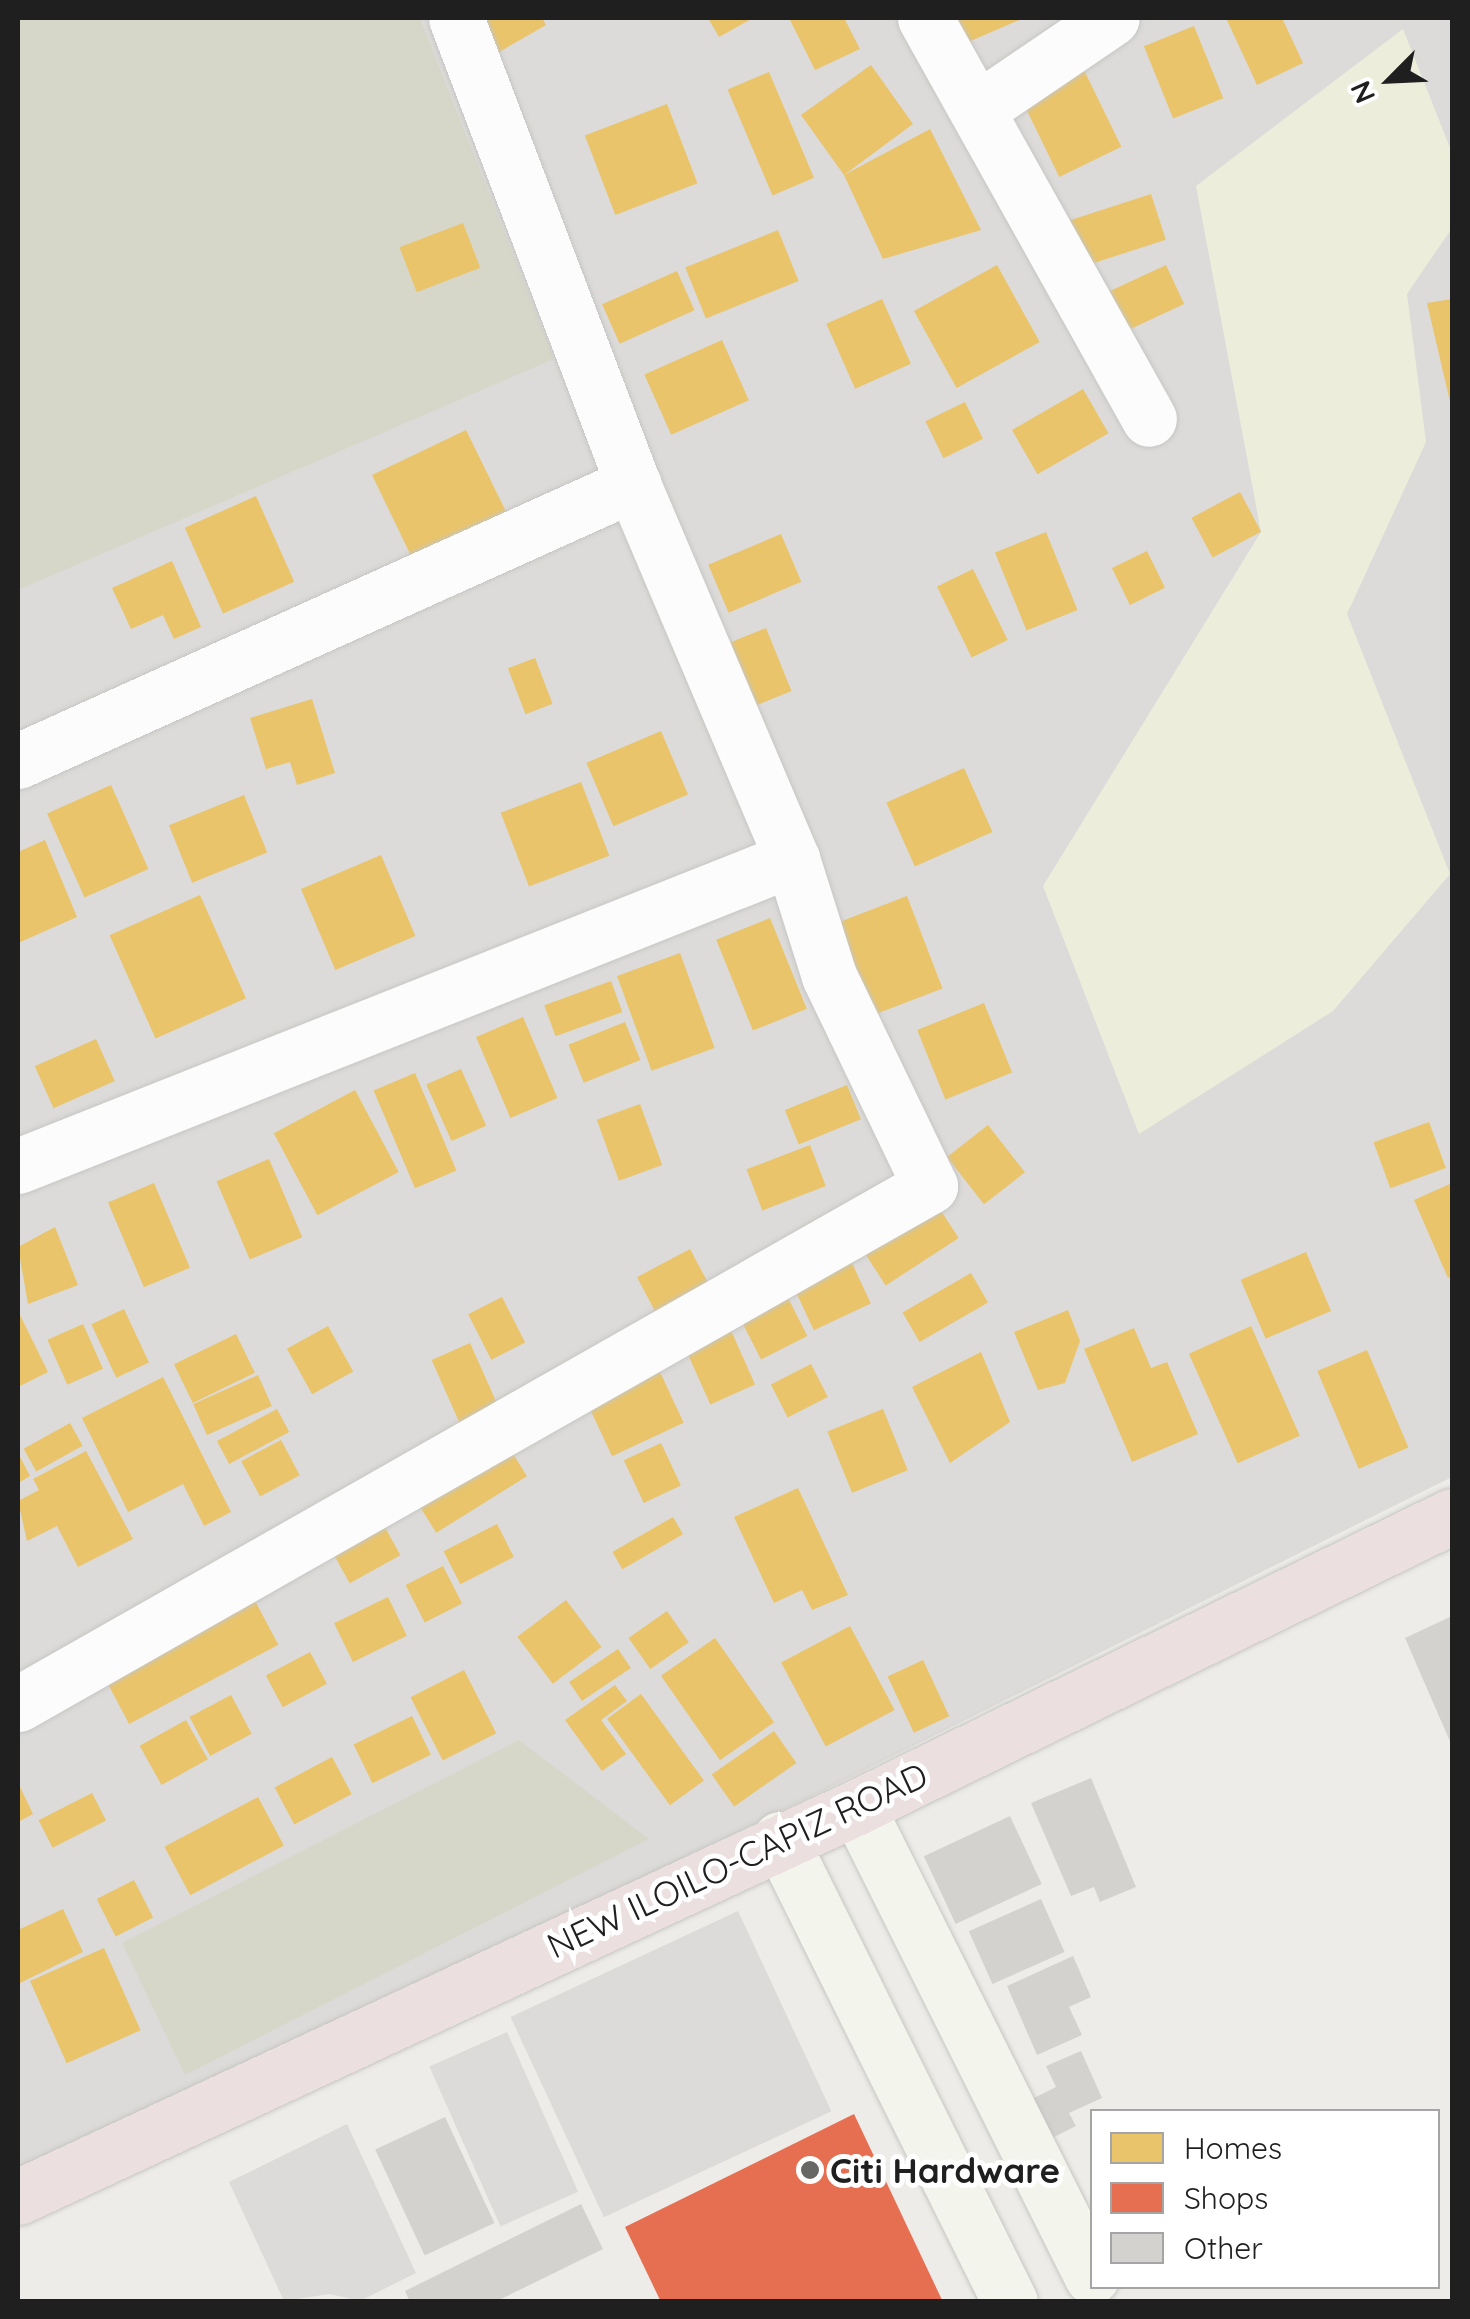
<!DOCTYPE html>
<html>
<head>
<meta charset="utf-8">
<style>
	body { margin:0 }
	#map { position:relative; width:1470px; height:2319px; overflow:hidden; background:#edece8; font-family:Quicksand,sans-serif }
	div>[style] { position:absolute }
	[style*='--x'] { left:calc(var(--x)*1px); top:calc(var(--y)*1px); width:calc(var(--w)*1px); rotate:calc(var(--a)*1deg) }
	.residential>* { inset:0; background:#dcdbd9; transform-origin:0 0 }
	.construction>* { inset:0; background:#d7d7c9 }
	.farmland>* { inset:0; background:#eceedb }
	.homes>* { inset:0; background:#e9c46a; transform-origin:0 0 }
	.shops>* { inset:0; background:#e76f51 }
	.building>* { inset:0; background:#d4d2cf; transform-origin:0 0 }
	.roads { filter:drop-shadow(0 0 2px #c6c6c4) drop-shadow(0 0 2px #c6c6c4) }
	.street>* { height:55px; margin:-27.5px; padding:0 27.5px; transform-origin:27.5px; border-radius:27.5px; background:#fcfcfc }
	.secondary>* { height:55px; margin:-27.5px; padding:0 27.5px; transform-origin:27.5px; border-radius:27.5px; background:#f3f4eb }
	.highway>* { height:55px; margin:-27.5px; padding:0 27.5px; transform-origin:27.5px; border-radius:27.5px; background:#ebdfe0 }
	.dots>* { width:28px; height:28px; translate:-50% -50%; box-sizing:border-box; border:5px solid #fff; border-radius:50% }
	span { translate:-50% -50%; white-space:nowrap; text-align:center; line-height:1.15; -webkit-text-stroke:10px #fff; paint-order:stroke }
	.street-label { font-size:35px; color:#1f1f1f }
	.poi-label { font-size:35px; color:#1f1f1f; font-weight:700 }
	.left { translate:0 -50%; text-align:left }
	.frame { position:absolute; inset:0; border:20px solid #1f1f1f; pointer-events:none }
	.legend { position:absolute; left:1090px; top:2109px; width:350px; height:180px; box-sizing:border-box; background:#fff; border:2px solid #a5a5a5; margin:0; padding:12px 18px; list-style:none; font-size:30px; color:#1f1f1f }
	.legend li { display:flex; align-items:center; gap:20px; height:50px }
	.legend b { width:50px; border:2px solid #a5a5a5 }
	.north { position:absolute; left:1340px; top:30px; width:100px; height:100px; -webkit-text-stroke:8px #fff; paint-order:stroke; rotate:246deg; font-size:28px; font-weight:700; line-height:40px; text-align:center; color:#1f1f1f }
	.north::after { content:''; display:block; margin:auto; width:35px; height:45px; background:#1f1f1f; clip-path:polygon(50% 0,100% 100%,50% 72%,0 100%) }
</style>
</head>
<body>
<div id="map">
	<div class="residential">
		<i style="clip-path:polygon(18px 18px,1452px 18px,1452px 1477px,821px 1792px,18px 2175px)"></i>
		<i style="left:738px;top:1911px;width:221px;height:251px;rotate:65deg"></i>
		<i style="left:507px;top:2032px;width:175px;height:85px;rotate:66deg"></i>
		<i style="clip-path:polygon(347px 2124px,416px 2273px,360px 2301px,330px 2294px,284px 2301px,229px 2182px)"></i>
	</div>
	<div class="construction">
		<i style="clip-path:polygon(18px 18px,420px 18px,554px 359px,18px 590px)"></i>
		<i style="clip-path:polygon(519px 1740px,649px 1839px,185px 2075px,122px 1943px)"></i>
	</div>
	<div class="farmland">
		<i style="clip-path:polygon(1403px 29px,1452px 153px,1452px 228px,1407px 294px,1426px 442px,1347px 614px,1450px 874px,1333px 1011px,1139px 1134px,1043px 886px,1261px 532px,1196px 186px)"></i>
	</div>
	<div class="homes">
		<i style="clip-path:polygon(470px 18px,542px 18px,546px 25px,492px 56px)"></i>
		<i style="clip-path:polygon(708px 18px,753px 18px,719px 37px)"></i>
		<i style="clip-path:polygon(789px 18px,844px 18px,860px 49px,815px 70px)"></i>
		<i style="clip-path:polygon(946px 18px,1024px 18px,959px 46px)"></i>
		<i style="clip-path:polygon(1226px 18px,1282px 18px,1303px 63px,1257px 85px)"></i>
		<i style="left:1194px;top:26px;width:78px;height:54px;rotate:68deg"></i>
		<i style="left:1081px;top:64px;width:92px;height:69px;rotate:64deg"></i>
		<i style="clip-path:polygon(871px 65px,913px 124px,844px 175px,930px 129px,981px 230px,883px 259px,844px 175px,801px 115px)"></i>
		<i style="left:769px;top:72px;width:115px;height:45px;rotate:67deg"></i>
		<i style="left:667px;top:104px;width:85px;height:88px;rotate:69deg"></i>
		<i style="left:1151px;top:194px;width:48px;height:86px;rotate:72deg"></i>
		<i style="left:463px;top:223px;width:48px;height:68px;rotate:69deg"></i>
		<i style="left:778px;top:230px;width:55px;height:100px;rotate:68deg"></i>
		<i style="left:997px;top:265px;width:88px;height:95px;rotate:61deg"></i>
		<i style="left:1166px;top:265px;width:43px;height:73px;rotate:65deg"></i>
		<i style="left:677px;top:271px;width:43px;height:82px;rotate:66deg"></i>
		<i style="left:882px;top:299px;width:71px;height:61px;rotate:66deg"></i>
		<i style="clip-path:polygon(1452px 299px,1452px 406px,1451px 406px,1427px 303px)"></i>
		<i style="left:722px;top:340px;width:66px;height:85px;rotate:66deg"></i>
		<i style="left:1083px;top:389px;width:51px;height:82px;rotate:60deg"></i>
		<i style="left:965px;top:402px;width:41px;height:44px;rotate:64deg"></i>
		<i style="clip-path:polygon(466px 430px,515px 530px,414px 562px,372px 475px)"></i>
		<i style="left:1240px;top:492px;width:45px;height:55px;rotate:62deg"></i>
		<i style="left:256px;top:496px;width:94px;height:78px;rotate:66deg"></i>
		<i style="left:1046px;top:532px;width:84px;height:55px;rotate:68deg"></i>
		<i style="left:781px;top:534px;width:52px;height:79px;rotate:67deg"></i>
		<i style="left:1147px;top:551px;width:41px;height:39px;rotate:64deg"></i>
		<i style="clip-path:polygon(172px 561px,201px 627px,174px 639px,163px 615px,131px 629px,112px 588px)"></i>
		<i style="left:973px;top:569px;width:79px;height:40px;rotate:64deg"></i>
		<i style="left:766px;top:628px;width:68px;height:50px;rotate:68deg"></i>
		<i style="left:535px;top:658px;width:49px;height:29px;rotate:69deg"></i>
		<i style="clip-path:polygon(312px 699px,335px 773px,297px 785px,290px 762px,266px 769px,250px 718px)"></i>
		<i style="left:661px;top:731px;width:69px;height:81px;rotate:67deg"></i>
		<i style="left:964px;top:768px;width:70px;height:85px;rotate:66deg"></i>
		<i style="left:581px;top:782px;width:79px;height:86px;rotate:69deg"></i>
		<i style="left:111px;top:785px;width:92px;height:70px;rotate:66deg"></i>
		<i style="left:244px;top:795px;width:62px;height:81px;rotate:68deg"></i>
		<i style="clip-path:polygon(45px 840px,77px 917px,18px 943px,18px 852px)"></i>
		<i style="left:381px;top:855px;width:88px;height:87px;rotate:67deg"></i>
		<i style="left:200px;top:895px;width:113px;height:99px;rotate:66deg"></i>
		<i style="left:907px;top:896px;width:99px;height:87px;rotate:69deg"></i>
		<i style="left:770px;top:918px;width:98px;height:58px;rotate:68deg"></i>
		<i style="left:680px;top:953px;width:101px;height:67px;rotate:70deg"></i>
		<i style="left:611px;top:981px;width:33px;height:71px;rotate:70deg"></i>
		<i style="left:984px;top:1003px;width:75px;height:72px;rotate:68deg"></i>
		<i style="left:523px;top:1017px;width:88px;height:51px;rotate:67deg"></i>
		<i style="left:625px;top:1022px;width:41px;height:61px;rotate:68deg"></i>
		<i style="left:96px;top:1039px;width:46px;height:67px;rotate:66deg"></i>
		<i style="left:461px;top:1069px;width:62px;height:38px;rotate:66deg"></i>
		<i style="left:415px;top:1073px;width:106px;height:45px;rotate:67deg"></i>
		<i style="left:847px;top:1085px;width:37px;height:67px;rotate:68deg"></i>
		<i style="left:355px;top:1090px;width:93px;height:92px;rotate:62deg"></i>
		<i style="left:640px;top:1104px;width:65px;height:46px;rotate:70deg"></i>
		<i style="left:1429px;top:1122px;width:49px;height:59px;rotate:70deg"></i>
		<i style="left:988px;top:1125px;width:60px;height:52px;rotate:52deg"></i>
		<i style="left:810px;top:1145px;width:44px;height:68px;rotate:69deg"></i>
		<i style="left:269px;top:1159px;width:85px;height:57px;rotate:67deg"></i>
		<i style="left:154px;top:1183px;width:92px;height:50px;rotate:67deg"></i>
		<i style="clip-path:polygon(1452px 1183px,1452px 1276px,1448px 1278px,1414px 1200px)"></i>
		<i style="left:932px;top:1197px;width:49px;height:87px;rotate:57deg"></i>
		<i style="clip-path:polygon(55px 1227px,78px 1285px,28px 1304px,18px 1247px)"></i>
		<i style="left:690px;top:1249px;width:51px;height:60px;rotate:62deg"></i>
		<i style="left:1306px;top:1252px;width:64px;height:71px;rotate:67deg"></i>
		<i style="left:851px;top:1261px;width:47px;height:63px;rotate:65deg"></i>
		<i style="left:971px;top:1273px;width:34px;height:79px;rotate:60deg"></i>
		<i style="left:786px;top:1294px;width:47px;height:52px;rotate:63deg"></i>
		<i style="left:502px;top:1297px;width:51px;height:38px;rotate:63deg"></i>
		<i style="left:124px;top:1309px;width:59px;height:36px;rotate:65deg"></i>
		<i style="clip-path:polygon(1068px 1310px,1080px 1341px,1065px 1383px,1038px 1390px,1014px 1332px)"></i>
		<i style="clip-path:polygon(18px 1311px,48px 1372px,18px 1387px)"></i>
		<i style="left:83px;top:1324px;width:49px;height:39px;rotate:66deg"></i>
		<i style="left:328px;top:1326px;width:52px;height:47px;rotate:61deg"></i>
		<i style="left:729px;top:1326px;width:64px;height:49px;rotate:66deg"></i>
		<i style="left:1251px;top:1326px;width:120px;height:68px;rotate:66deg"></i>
		<i style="clip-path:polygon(1134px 1328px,1151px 1368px,1167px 1362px,1198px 1434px,1132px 1462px,1084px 1349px)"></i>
		<i style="left:236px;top:1334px;width:43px;height:69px;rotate:64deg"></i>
		<i style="left:470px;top:1343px;width:68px;height:42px;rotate:66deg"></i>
		<i style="left:1367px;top:1350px;width:106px;height:54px;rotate:67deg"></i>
		<i style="clip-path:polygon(981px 1352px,1010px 1422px,950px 1463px,912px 1387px)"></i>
		<i style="left:811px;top:1364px;width:37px;height:45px;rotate:63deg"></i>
		<i style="left:660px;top:1372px;width:56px;height:79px;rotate:65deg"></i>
		<i style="left:258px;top:1375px;width:34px;height:71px;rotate:66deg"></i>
		<i style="clip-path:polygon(163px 1377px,231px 1512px,204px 1526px,183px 1484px,128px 1512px,82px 1418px)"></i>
		<i style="left:277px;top:1409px;width:26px;height:68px;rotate:62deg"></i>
		<i style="left:883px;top:1409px;width:66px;height:60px;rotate:68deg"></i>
		<i style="left:70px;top:1423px;width:26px;height:53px;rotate:61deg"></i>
		<i style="left:281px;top:1440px;width:40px;height:45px;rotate:62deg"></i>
		<i style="left:661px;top:1443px;width:47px;height:41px;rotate:65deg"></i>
		<i style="left:510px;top:1449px;width:32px;height:107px;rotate:58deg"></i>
		<i style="clip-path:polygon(86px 1451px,133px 1539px,78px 1567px,57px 1526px,27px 1541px,18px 1501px,39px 1490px,33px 1479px)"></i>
		<i style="clip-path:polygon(18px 1453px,30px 1476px,18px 1483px)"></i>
		<i style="clip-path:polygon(798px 1488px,848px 1595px,812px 1610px,802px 1590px,774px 1603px,734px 1517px)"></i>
		<i style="left:673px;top:1517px;width:20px;height:70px;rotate:60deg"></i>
		<i style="left:382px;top:1522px;width:38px;height:58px;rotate:61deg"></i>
		<i style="left:497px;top:1524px;width:37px;height:60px;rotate:63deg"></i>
		<i style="left:443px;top:1566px;width:42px;height:42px;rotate:63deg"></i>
		<i style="left:253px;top:1597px;width:54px;height:169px;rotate:62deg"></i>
		<i style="left:388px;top:1597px;width:43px;height:60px;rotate:64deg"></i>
		<i style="left:566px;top:1600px;width:59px;height:61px;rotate:53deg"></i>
		<i style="left:667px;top:1611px;width:38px;height:47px;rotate:55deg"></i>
		<i style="left:850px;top:1626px;width:95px;height:78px;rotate:62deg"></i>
		<i style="left:715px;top:1638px;width:103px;height:66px;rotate:55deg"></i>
		<i style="left:618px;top:1649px;width:23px;height:59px;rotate:56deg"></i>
		<i style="left:310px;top:1652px;width:36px;height:50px;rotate:62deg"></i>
		<i style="left:923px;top:1660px;width:62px;height:39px;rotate:65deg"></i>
		<i style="left:464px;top:1670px;width:71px;height:60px;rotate:63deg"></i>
		<i style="clip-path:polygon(615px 1685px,627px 1701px,601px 1720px,626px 1754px,602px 1771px,565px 1720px)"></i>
		<i style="left:641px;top:1694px;width:107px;height:42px;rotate:54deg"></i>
		<i style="left:231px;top:1695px;width:44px;height:47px;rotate:62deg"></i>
		<i style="left:412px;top:1716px;width:43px;height:65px;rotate:64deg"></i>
		<i style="left:186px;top:1720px;width:45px;height:53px;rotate:61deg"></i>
		<i style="left:774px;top:1731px;width:39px;height:76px;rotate:55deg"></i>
		<i style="left:332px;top:1757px;width:42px;height:65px;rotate:62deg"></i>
		<i style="clip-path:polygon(18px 1783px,33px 1814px,18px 1822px)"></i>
		<i style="left:92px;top:1793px;width:31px;height:60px;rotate:63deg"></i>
		<i style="left:258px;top:1797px;width:55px;height:106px;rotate:62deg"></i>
		<i style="left:134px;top:1880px;width:42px;height:42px;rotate:63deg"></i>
		<i style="clip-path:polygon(63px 1909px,83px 1952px,18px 1984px,18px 1930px)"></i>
		<i style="left:104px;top:1948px;width:90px;height:81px;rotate:66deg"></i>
	</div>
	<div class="shops">
		<i style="clip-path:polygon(854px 2114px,943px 2302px,661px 2302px,625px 2227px)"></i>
	</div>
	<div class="building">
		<i style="clip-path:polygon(1452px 1616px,1452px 1746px,1405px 1638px)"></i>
		<i style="clip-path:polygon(1091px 1778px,1136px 1887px,1100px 1902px,1094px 1887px,1071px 1896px,1031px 1803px)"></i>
		<i style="left:1010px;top:1816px;width:75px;height:95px;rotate:65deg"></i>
		<i style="left:1041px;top:1899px;width:58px;height:79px;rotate:66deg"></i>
		<i style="clip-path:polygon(1073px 1956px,1091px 1997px,1069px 2007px,1082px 2035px,1037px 2055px,1007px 1986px)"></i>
		<i style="clip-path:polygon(1081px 2051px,1102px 2098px,1069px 2113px,1076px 2126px,1048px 2140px,1028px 2101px,1056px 2087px,1046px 2066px)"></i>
		<i style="left:445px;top:2117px;width:117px;height:77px;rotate:65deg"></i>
		<i style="clip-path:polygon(581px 2204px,603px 2249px,495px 2302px,410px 2302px,405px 2291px)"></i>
	</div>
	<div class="roads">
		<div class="street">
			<i style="--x:925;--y:18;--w:459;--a:60.8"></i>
			<i style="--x:981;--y:107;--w:158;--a:-34.2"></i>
			<i style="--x:18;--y:761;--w:675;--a:-24.25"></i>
			<i style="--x:18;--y:1166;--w:833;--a:-21.64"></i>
			<i style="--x:18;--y:1704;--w:1049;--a:-29.6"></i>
			<i style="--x:930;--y:1186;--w:233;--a:-115.7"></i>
			<i style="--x:829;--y:976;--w:123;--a:-107.5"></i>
			<i style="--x:792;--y:859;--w:407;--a:-113"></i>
			<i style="--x:633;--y:484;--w:498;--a:-110.8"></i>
		</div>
		<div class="secondary">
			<i style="--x:857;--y:1807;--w:525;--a:63.43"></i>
			<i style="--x:780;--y:1839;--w:517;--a:63.58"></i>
		</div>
		<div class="highway">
			<i style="--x:18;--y:2197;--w:925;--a:-24.93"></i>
			<i style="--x:857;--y:1807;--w:662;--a:-26.06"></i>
		</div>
	</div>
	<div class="dots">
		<i style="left:810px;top:2170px;background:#676765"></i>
	</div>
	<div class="street-label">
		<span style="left:737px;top:1860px;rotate:-25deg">NEW ILOILO-CAPIZ ROAD</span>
	</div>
	<div class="poi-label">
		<span class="left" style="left:830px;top:2170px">Citi Hardware</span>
	</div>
	<div class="frame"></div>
	<ul class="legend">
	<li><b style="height:28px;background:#e9c46a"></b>Homes</li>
	<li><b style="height:28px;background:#e76f51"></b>Shops</li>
	<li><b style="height:28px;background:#d4d2cf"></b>Other</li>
	</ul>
	<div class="north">N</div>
</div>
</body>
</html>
